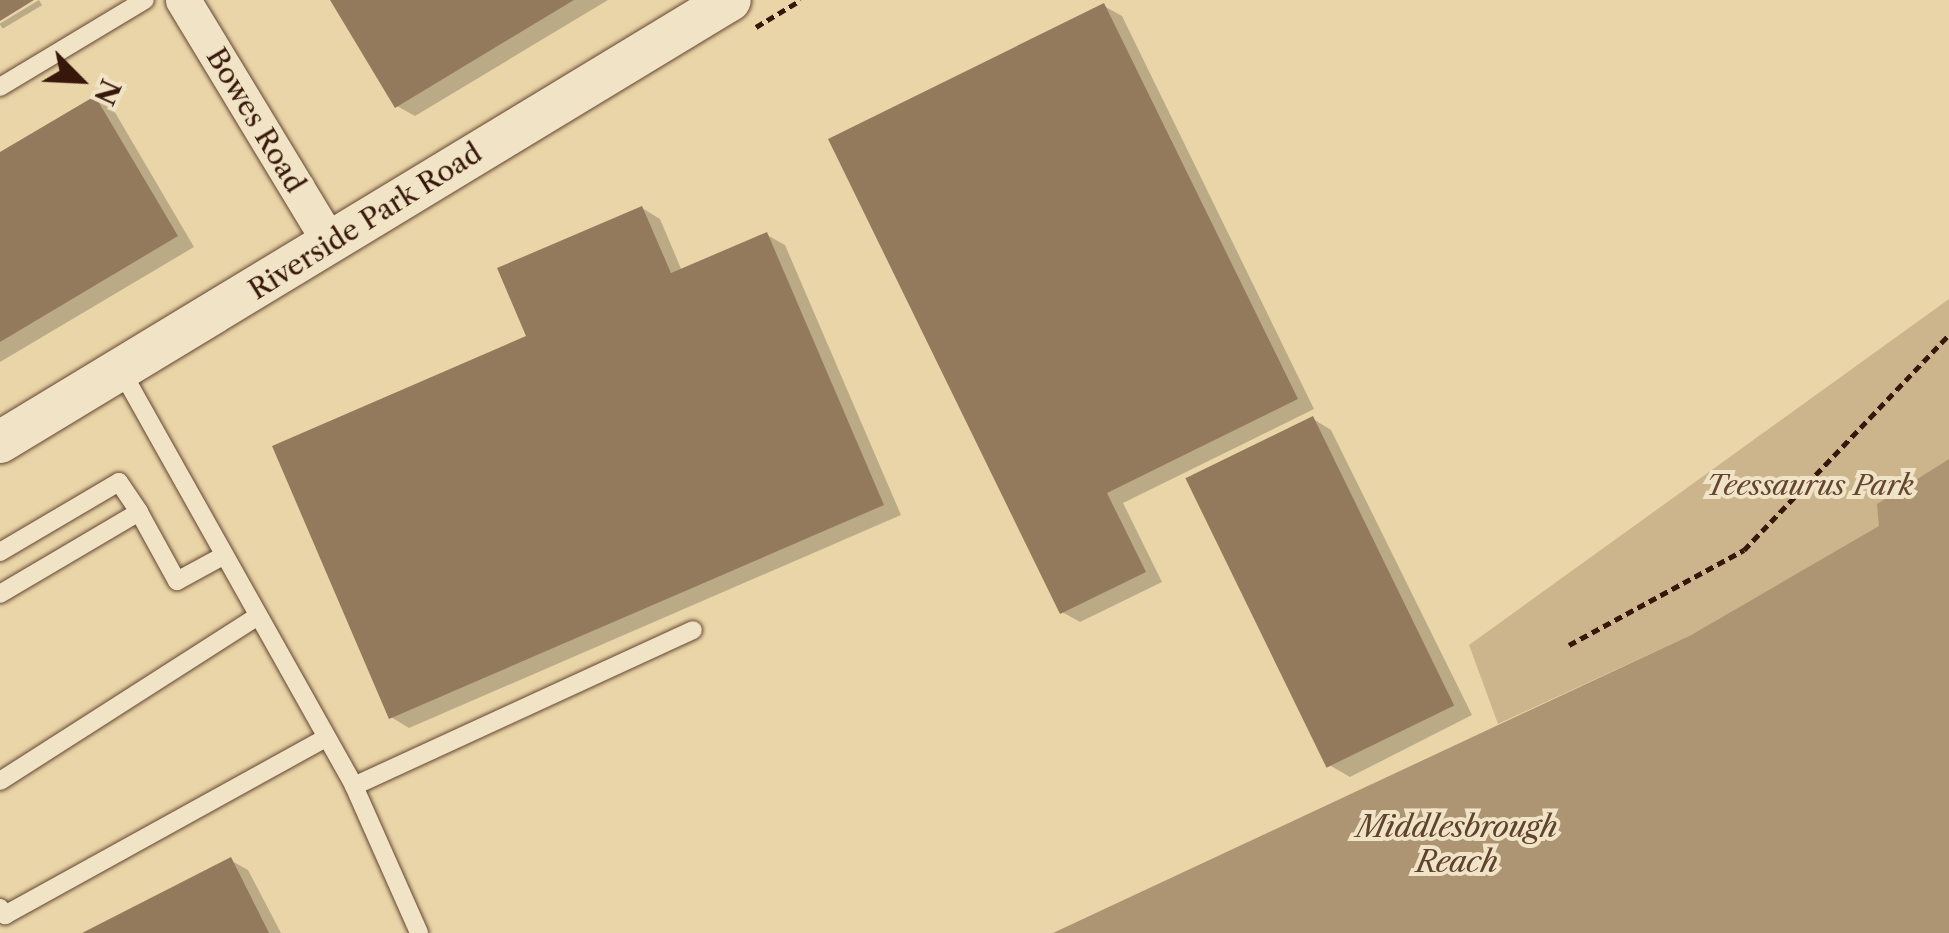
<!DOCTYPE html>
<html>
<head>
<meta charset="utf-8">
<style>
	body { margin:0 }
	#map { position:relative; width:1949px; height:933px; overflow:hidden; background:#ead5a8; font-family:"Libre Caslon Text",serif }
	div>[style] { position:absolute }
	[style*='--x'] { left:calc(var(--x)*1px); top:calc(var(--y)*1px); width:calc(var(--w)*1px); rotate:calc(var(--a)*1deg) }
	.green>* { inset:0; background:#ccb58d }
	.water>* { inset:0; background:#ad9472 }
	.shadow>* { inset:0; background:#0003; transform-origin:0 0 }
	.building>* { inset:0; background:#947a5c; transform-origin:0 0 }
	.path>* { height:5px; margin-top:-2.5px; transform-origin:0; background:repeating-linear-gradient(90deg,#37170a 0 8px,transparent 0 13px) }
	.roads { filter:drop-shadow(0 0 2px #644632) drop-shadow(0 0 2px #644632) }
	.service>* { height:18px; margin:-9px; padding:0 9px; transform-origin:9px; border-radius:9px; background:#f1e4c6 }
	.minor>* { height:35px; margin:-17.5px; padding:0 17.5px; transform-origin:17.5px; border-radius:17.5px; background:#f1e4c6 }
	.tertiary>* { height:42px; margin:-21px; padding:0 21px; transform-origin:21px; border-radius:21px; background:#f1e4c6 }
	span { translate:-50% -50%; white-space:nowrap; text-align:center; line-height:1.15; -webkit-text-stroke:8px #f1e4c6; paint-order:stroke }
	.street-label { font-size:28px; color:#37170a }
	.park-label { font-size:28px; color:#644631; font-style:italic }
	.water-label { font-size:30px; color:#60432e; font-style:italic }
	.north { position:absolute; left:30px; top:30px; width:100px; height:100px; -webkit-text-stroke:8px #f1e4c6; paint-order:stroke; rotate:114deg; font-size:28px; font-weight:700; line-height:40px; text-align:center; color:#37170a }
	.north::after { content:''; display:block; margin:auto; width:35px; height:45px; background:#37170a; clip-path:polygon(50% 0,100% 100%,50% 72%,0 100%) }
</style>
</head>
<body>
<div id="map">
	<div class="green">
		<i style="clip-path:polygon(1949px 299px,1949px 459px,1878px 504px,1880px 526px,1691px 635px,1498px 724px,1469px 645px)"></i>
	</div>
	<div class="water">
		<i style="clip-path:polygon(1949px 459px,1949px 933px,1053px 933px,1691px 635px,1879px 526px,1877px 504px)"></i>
	</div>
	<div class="shadow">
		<i style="left:39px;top:0;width:6px;height:46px;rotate:59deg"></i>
		<i style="clip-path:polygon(333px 0,608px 0,415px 116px,397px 106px)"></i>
		<i style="clip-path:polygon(1104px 6px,1122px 16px,1314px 409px,1123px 503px,1162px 582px,1080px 622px,1062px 612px)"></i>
		<i style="clip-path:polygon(95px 99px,113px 109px,194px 247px,0 362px,0 155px)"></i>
		<i style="clip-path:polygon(642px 208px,660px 219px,682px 271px,767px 235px,785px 245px,901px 515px,409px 728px,391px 717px,529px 337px)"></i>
		<i style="clip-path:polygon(1313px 419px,1331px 430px,1472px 715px,1350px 777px,1331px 766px)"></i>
		<i style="clip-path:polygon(230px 860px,248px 870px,281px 933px,87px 933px)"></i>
	</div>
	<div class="building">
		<i style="clip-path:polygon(0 0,34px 0,0 21px)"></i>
		<i style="clip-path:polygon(330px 0,574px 0,395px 108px)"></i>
		<i style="clip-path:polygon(1104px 3px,1298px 399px,1107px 493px,1146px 572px,1060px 614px,828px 139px)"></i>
		<i style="clip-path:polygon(95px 96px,178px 236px,0 342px,0 152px)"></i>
		<i style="clip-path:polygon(642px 206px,671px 273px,767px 232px,884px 505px,389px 719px,272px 446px,526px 336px,497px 268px)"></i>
		<i style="left:1313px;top:416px;width:322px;height:142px;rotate:64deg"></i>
		<i style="clip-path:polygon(231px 857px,269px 933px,82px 933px)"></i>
	</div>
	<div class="path">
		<i style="--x:756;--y:27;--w:52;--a:-31"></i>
		<i style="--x:1569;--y:645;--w:199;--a:-28.5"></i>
		<i style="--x:1744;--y:550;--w:297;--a:-46.4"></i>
	</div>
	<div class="roads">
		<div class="service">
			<i style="--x:0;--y:87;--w:169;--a:-31"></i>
			<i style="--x:122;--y:372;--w:475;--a:60.7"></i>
			<i style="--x:354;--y:786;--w:161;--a:66.1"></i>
			<i style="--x:139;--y:512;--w:79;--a:61.2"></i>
			<i style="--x:177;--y:581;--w:52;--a:-28.5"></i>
			<i style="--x:0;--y:552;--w:138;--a:-30.5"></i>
			<i style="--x:119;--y:482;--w:36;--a:56"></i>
			<i style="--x:139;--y:512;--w:161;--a:149.5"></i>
			<i style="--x:0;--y:781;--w:304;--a:-32.6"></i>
			<i style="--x:354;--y:786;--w:373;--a:-24.7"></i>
			<i style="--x:0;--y:908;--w:9;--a:54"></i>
			<i style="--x:5;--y:915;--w:366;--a:-28.9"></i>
		</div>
		<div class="minor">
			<i style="--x:183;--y:0;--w:282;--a:58.8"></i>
		</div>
		<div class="tertiary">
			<i style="--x:0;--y:442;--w:853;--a:-31.19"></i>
		</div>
	</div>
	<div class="street-label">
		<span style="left:256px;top:120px;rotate:59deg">Bowes Road</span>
		<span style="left:365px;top:221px;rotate:-32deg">Riverside Park Road</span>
	</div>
	<div class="park-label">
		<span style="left:1810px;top:485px">Teessaurus Park</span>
	</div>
	<div class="water-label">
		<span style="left:1457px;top:844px">Middlesbrough<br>Reach</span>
	</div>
	<div class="north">N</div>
</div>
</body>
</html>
